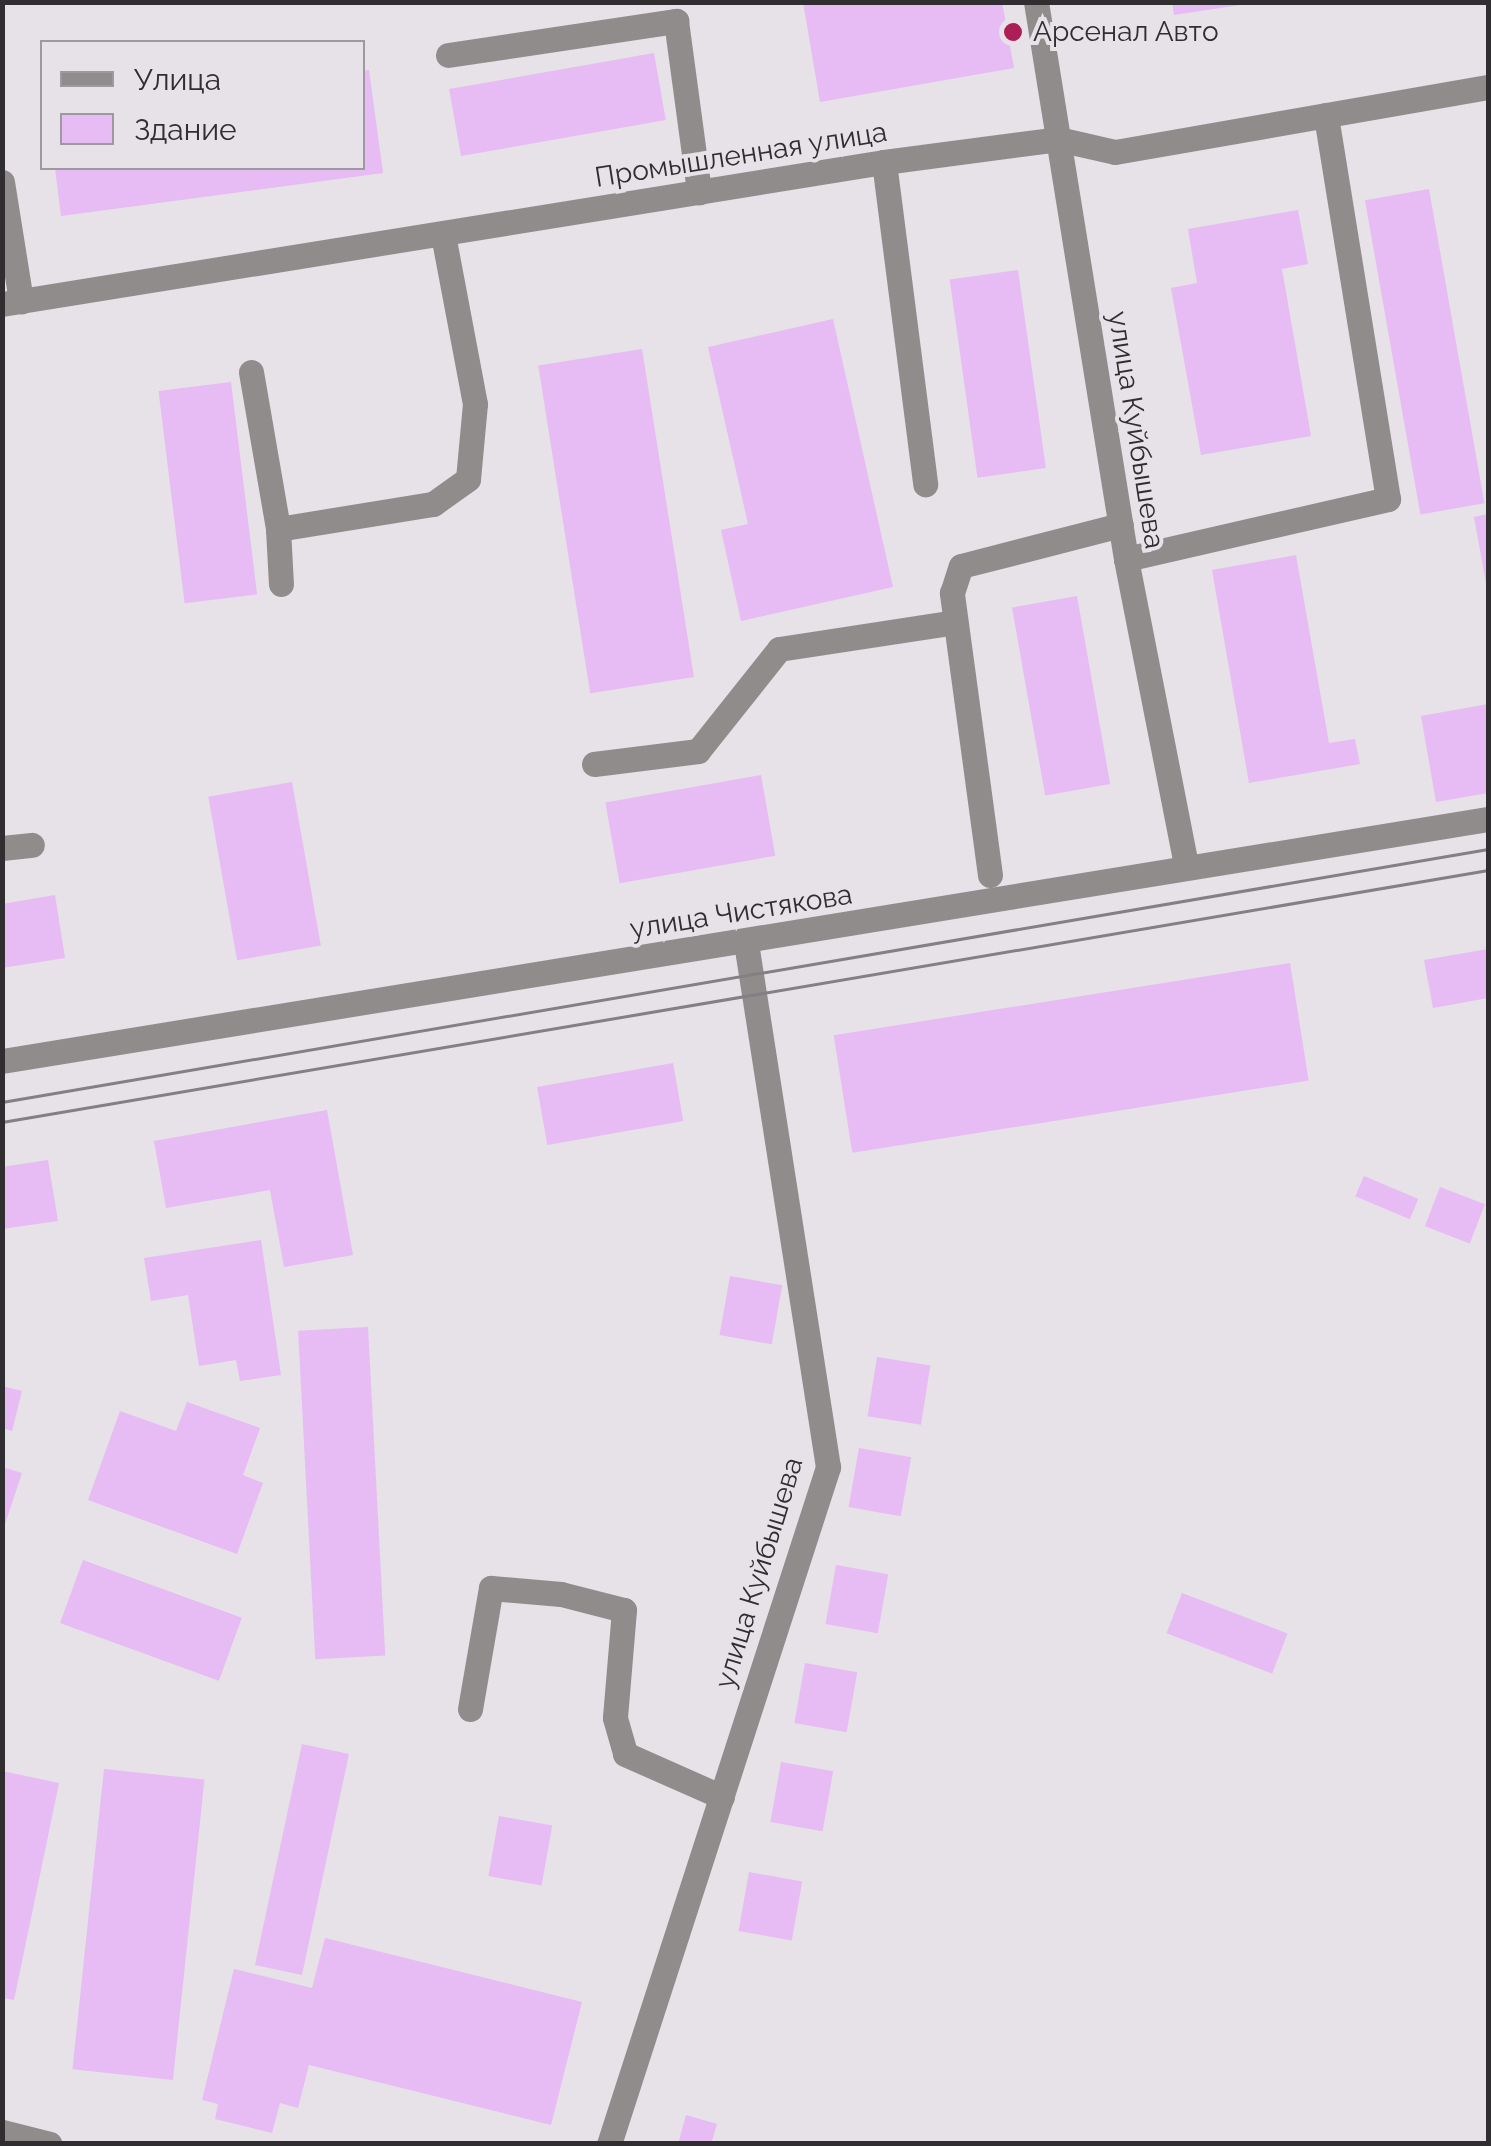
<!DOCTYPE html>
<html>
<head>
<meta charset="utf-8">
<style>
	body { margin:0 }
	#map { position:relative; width:1491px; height:2146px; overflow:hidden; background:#e7e1e8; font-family:Raleway,sans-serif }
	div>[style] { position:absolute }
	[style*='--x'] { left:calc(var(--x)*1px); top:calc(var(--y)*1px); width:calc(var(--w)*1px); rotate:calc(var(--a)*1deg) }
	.building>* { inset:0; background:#e7bbf3; transform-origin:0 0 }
	.minor>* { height:25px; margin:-12.5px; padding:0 12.5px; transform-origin:12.5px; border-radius:12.5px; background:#908c8c }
	.tram>* { height:2.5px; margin:-1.25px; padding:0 1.25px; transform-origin:1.25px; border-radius:1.25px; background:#837f84 }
	.dots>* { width:28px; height:28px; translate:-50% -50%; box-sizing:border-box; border:5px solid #e7e1e8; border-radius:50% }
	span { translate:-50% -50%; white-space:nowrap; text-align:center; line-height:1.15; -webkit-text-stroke:8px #e7e1e8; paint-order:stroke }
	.poi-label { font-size:28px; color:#302e31 }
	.left { translate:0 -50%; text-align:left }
	.street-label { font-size:28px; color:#302e31 }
	.frame { position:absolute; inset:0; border:5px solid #302e31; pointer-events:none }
	.legend { position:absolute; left:40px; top:40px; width:325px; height:130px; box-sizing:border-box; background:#e7e1e8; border:2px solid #9e999f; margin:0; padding:12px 18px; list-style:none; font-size:30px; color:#302e31 }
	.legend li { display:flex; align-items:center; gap:20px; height:50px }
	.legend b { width:50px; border:2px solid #9e999f }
</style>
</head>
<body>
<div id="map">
	<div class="building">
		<i style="clip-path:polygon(803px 2px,1002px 2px,1014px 68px,820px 102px)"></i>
		<i style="clip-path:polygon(1172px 2px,1239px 2px,1240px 5px,1174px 15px)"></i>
		<i style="left:654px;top:53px;width:68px;height:208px;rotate:80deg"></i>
		<i style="clip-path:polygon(369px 70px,383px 173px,61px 216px,55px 168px,362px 168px,362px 71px)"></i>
		<i style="left:1429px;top:189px;width:319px;height:65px;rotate:80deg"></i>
		<i style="clip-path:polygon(1298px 210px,1308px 264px,1282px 269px,1311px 436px,1201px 455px,1171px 288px,1197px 283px,1188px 229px)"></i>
		<i style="left:1018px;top:270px;width:200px;height:69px;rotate:82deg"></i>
		<i style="clip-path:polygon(833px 319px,893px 587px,741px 621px,721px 530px,748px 524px,708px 347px)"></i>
		<i style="left:642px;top:349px;width:332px;height:105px;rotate:81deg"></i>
		<i style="left:231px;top:382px;width:214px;height:73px;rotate:83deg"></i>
		<i style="clip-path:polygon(1488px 514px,1488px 589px,1487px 589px,1474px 517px)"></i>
		<i style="clip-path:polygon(1296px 555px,1329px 743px,1355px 739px,1360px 764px,1249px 783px,1212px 570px)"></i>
		<i style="left:1077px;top:596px;width:191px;height:66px;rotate:80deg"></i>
		<i style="clip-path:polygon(1488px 704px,1488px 793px,1436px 802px,1421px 716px)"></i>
		<i style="left:761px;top:775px;width:82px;height:158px;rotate:80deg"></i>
		<i style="left:292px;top:782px;width:166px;height:85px;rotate:80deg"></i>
		<i style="clip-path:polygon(55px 895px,65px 958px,2px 968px,2px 904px)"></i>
		<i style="clip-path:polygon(1488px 949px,1488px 998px,1433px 1008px,1424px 960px)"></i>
		<i style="left:1290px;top:963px;width:119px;height:462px;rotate:81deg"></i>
		<i style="left:673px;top:1063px;width:59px;height:138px;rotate:80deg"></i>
		<i style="clip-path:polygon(327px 1110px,353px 1255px,284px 1267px,270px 1190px,166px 1208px,154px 1141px)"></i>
		<i style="clip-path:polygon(48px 1160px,58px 1221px,2px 1229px,2px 1167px)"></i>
		<i style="left:1364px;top:1176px;width:59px;height:22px;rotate:23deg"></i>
		<i style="left:1440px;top:1187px;width:48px;height:42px;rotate:21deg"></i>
		<i style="clip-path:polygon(261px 1240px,281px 1375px,240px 1381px,236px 1360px,199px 1366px,188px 1295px,151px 1301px,144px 1258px)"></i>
		<i style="left:730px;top:1276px;width:53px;height:60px;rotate:10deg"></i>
		<i style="left:368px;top:1327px;width:329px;height:70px;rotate:87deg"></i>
		<i style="left:877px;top:1357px;width:54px;height:60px;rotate:9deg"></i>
		<i style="clip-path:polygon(2px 1386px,22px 1391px,12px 1431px,2px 1428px)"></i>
		<i style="clip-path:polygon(187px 1402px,260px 1428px,243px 1475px,263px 1483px,237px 1554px,88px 1500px,120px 1411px,176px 1431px)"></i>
		<i style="left:859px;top:1448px;width:53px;height:60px;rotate:10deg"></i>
		<i style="clip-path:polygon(2px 1467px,22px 1473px,3px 1530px,2px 1530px)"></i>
		<i style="left:83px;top:1560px;width:169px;height:67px;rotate:20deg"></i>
		<i style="left:836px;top:1565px;width:53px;height:60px;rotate:10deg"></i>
		<i style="left:1182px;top:1593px;width:113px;height:43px;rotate:21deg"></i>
		<i style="left:805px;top:1663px;width:53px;height:61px;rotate:10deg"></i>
		<i style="left:302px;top:1744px;width:48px;height:226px;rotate:12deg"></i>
		<i style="left:781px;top:1762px;width:53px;height:61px;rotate:10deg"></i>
		<i style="left:104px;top:1769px;width:101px;height:302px;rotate:6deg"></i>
		<i style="clip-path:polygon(2px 1771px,59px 1783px,14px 2000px,2px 1998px)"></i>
		<i style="left:499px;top:1816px;width:54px;height:61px;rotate:10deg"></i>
		<i style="left:749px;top:1872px;width:54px;height:60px;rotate:10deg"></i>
		<i style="clip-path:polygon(325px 1938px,582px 2002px,551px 2125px,309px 2065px,298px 2108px,280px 2103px,272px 2133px,215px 2119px,218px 2104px,202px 2100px,234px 1969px,312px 1988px)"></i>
		<i style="clip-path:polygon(686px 2115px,717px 2124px,711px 2144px,678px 2144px)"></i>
	</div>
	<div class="minor">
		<i style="--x:1036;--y:2;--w:564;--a:80.82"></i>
		<i style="--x:1126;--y:559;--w:313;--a:78.9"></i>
		<i style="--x:448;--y:55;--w:231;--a:-8.5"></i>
		<i style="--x:676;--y:21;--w:173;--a:82.3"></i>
		<i style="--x:884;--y:162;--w:325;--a:82.7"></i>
		<i style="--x:2;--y:182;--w:121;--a:80.9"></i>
		<i style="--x:2;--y:304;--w:893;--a:-9.15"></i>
		<i style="--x:884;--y:162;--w:176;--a:-7.5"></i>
		<i style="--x:1058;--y:139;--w:58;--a:12.8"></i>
		<i style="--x:1115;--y:152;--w:379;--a:-9.9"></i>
		<i style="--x:251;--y:372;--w:159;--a:80.2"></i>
		<i style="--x:278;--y:529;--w:55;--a:86.9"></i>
		<i style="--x:278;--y:529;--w:157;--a:-9.2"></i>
		<i style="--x:433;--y:504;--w:43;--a:-35.5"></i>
		<i style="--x:468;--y:479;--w:75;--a:-84.7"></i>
		<i style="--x:475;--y:404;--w:173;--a:-100.7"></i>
		<i style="--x:1126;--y:559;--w:269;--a:-12.9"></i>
		<i style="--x:1388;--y:499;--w:389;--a:-99.2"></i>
		<i style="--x:594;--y:764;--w:105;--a:-7.1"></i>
		<i style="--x:698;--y:751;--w:130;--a:-51.5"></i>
		<i style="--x:779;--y:649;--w:178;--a:-8.7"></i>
		<i style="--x:2;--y:848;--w:30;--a:-6"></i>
		<i style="--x:990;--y:875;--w:285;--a:-97.7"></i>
		<i style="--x:952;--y:593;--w:28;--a:-72"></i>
		<i style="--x:961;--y:566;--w:165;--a:-14.4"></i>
		<i style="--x:2;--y:1061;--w:1506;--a:-9.25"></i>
		<i style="--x:470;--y:1709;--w:123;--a:-80.2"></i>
		<i style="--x:491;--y:1588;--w:70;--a:4.9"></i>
		<i style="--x:561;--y:1594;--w:65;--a:14.3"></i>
		<i style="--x:624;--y:1610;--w:108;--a:94.8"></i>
		<i style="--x:615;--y:1718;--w:37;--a:74"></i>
		<i style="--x:625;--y:1754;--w:106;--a:23.9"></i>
		<i style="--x:2;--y:2132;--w:49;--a:14"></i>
		<i style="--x:609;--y:2144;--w:712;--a:-72.07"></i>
		<i style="--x:828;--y:1467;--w:530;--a:-98.89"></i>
	</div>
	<div class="tram">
		<i style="--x:2;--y:1102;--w:1507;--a:-9.66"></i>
		<i style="--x:2;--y:1122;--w:1507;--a:-9.62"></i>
	</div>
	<div class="dots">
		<i style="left:1013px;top:32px;background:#ad1e56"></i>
	</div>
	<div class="poi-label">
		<span class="left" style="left:1033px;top:32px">Арсенал Авто</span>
	</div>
	<div class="street-label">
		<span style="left:741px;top:155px;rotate:-9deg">Промышленная улица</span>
		<span style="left:1136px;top:430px;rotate:81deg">улица Куйбышева</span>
		<span style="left:741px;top:912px;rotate:-9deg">улица Чистякова</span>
		<span style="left:759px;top:1573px;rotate:-73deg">улица Куйбышева</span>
	</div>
	<div class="frame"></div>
	<ul class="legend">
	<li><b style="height:12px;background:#908c8c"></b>Улица</li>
	<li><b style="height:28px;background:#e7bbf3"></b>Здание</li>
	</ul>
</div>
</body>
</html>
